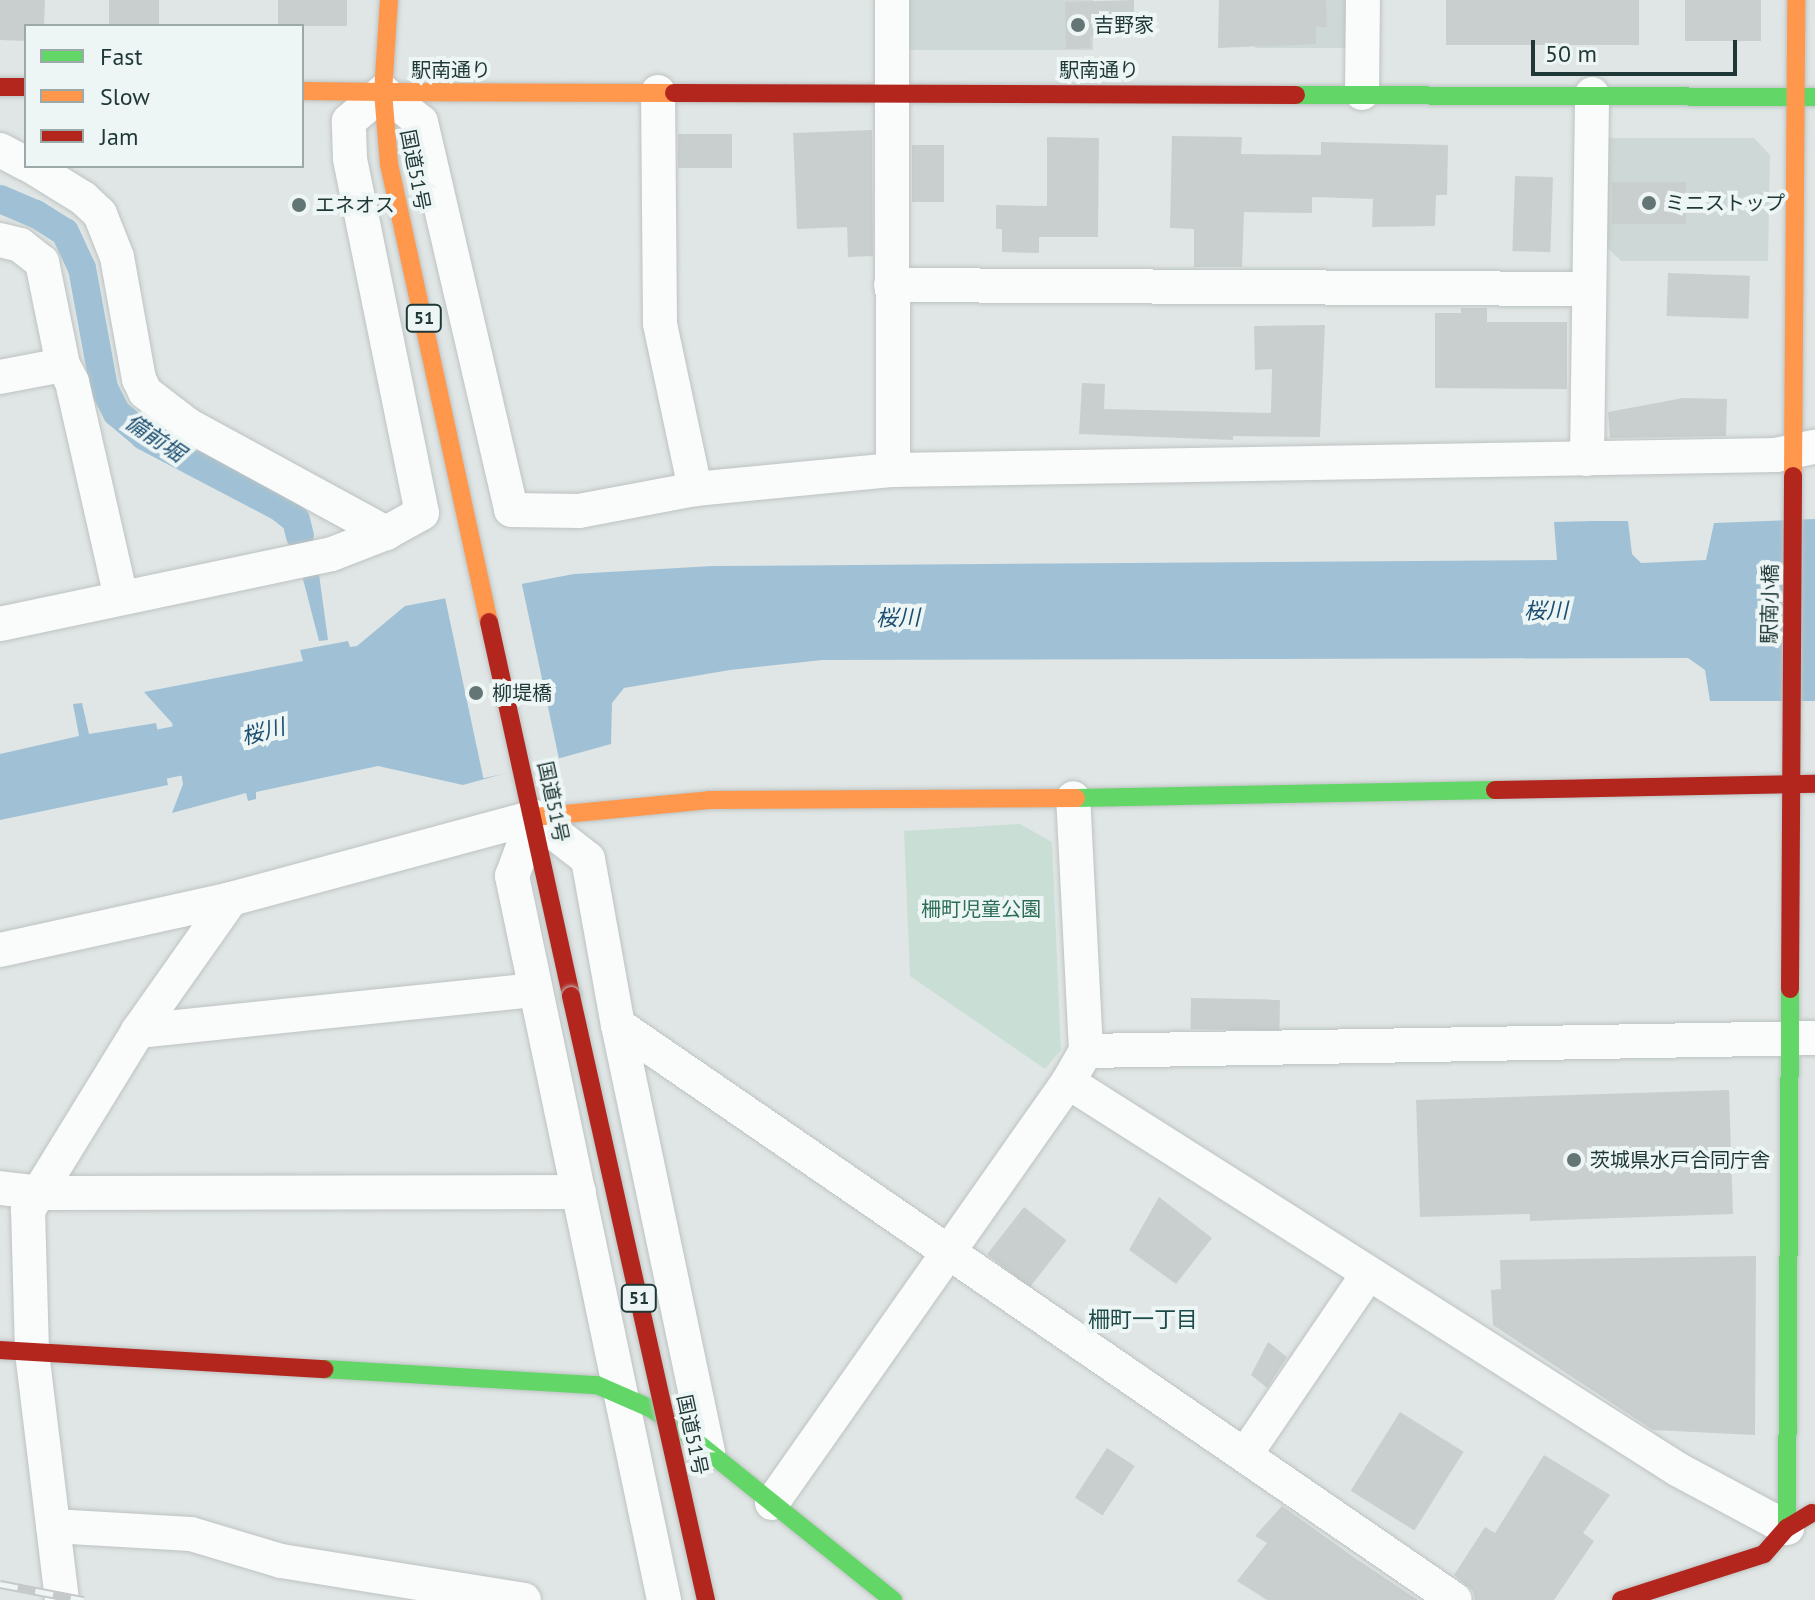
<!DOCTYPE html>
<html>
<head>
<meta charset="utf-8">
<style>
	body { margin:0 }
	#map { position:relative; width:1815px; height:1600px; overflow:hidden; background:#e0e6e5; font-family:"PT Sans","Noto Sans JP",sans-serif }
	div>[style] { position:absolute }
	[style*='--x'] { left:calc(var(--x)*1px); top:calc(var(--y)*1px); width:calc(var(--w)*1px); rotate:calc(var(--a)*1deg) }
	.built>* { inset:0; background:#ced8d6; transform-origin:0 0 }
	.green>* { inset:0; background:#c9dfd6 }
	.water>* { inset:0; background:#a0c1d5 }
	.pier>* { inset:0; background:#e0e6e5; transform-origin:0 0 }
	.canal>* { height:28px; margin:-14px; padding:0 14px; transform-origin:14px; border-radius:14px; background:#a0c1d5 }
	.river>* { height:50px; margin:-25px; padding:0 25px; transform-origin:25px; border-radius:25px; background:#a0c1d5 }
	.building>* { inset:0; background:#c9cfce; transform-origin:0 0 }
	.roads { filter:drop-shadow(0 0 2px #bdc3c2) drop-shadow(0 0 2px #bdc3c2) }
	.street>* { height:34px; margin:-17px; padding:0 17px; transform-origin:17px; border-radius:17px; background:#fafbfb }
	.fast>* { height:18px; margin:-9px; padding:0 9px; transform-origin:9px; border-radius:9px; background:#63d668 }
	.slow>* { height:18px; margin:-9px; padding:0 9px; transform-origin:9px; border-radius:9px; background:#ff974d }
	.jam>* { height:18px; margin:-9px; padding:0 9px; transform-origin:9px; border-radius:9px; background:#b3261e }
	.rail>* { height:9px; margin-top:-4.5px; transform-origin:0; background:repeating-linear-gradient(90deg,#edf6f4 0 18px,#c5c9c9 0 36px); box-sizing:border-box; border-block:2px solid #c5c9c9 }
	.bridges { filter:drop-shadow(0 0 2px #bac3c2) drop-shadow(0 0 2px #bac3c2) }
	.jam-bridge>* { height:18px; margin:-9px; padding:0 9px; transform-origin:9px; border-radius:9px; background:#b3261e }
	.dots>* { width:22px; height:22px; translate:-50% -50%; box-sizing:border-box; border:4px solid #edf6f4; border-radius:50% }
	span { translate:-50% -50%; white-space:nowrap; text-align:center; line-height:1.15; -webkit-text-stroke:8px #edf6f4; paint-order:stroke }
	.shield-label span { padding:2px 6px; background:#edf6f4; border:2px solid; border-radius:6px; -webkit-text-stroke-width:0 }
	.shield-label { font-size:18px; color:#1f3837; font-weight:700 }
	.poi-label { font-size:20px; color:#1f3837 }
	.left { translate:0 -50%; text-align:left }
	.street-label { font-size:20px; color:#1f3837 }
	.park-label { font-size:20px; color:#2b6d55 }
	.water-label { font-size:22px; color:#1c4e71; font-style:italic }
	.neighbourhood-label { font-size:22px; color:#1c4949 }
	.legend { position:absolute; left:24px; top:24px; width:280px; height:144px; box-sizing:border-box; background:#edf6f4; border:2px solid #9baaa8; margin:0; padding:10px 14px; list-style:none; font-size:24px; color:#1f3837 }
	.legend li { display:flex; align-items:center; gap:16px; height:40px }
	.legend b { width:40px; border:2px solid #9baaa8 }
	.scale { position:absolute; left:1531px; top:40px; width:206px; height:36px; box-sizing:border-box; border:4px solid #1f3837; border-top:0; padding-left:10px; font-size:24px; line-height:28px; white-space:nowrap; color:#1f3837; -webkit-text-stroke:6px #edf6f4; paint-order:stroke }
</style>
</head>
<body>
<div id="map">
	<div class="built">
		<i style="left:906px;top:0;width:187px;height:50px"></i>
		<i style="left:1255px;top:0;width:96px;height:48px"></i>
		<i style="clip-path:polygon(1601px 138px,1754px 138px,1770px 155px,1768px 261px,1621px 261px,1601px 241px)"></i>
	</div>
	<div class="green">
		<i style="clip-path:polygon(1020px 824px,1052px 842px,1061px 1050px,1045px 1069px,910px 976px,904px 831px)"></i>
	</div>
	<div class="water">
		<i style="clip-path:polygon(0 189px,42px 206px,71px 225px,58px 239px,31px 221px,0 208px)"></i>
		<i style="clip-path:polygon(287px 501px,305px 519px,318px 567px,328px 640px,319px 641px,289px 525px,275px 515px)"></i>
		<i style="clip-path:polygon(1815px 519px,1815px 701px,1710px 701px,1705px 670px,1688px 658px,822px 660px,730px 670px,624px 688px,612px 703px,611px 744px,463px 785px,378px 766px,256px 792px,256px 799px,248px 801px,246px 793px,172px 813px,183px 784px,172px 723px,144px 692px,303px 661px,300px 650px,348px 641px,350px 647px,357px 646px,405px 606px,574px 574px,712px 566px,1557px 560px,1554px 522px,1592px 521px,1628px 521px,1632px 554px,1641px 563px,1706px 560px,1714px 523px)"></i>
		<i style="clip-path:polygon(82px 703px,89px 734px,156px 723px,168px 785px,0 820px,0 754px,79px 736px,73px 704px)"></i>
	</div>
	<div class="pier">
		<i style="left:521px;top:580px;width:186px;height:78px;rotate:78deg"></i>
	</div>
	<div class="canal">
		<i style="--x:0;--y:199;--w:39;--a:23"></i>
		<i style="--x:36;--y:214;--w:34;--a:32"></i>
		<i style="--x:65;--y:232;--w:40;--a:65"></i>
		<i style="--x:82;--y:268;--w:122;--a:79.6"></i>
		<i style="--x:104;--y:388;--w:28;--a:63"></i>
		<i style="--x:117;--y:413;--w:35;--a:40"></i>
		<i style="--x:144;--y:436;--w:155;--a:27.7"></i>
		<i style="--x:281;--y:508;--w:19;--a:39"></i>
		<i style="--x:296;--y:520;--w:16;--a:76"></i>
	</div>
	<div class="river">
		<i style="--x:0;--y:787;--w:250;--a:-11.5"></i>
	</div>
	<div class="building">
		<i style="clip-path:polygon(0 0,45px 0,44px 26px,26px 26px,26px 41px,0 40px)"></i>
		<i style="left:109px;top:0;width:50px;height:26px"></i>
		<i style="left:278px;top:0;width:69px;height:26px"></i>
		<i style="clip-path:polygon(1134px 0,1134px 36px,1090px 37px,1091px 48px,1066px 49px,1065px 2px)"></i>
		<i style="clip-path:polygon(1219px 0,1326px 0,1327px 27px,1316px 27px,1316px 44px,1218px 48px)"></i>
		<i style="left:1446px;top:0;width:193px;height:45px"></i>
		<i style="left:1685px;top:0;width:76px;height:41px"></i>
		<i style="clip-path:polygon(872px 130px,873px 256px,848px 257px,847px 227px,797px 229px,793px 133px)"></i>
		<i style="left:678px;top:134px;width:54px;height:34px"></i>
		<i style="clip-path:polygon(1172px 136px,1242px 137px,1241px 154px,1321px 155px,1321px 142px,1448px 145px,1447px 195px,1436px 195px,1435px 226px,1372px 227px,1373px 199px,1312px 197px,1312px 213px,1244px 212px,1242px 267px,1194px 267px,1194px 229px,1170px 228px)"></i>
		<i style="clip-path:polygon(1047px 137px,1099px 138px,1098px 237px,1039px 237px,1039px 253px,1002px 252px,1002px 229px,996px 229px,996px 205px,1047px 206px)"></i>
		<i style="left:912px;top:145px;width:32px;height:57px"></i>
		<i style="left:1515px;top:176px;width:38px;height:75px;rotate:2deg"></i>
		<i style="left:1612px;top:182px;width:74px;height:42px"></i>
		<i style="left:1668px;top:273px;width:82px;height:43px;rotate:2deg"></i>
		<i style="clip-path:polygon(1461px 308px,1487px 308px,1487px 322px,1567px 322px,1567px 389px,1435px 388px,1435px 313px,1461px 313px)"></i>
		<i style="clip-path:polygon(1325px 325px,1320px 437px,1233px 436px,1233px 440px,1079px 434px,1082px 383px,1105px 384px,1104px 409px,1271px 413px,1272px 369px,1255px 370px,1254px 326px)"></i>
		<i style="clip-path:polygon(1683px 398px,1727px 399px,1726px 436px,1610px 438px,1608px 412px)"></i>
		<i style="left:1191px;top:998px;width:89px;height:31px;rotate:1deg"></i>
		<i style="clip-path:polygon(1729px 1090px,1733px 1214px,1530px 1221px,1530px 1214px,1420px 1217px,1416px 1100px)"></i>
		<i style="clip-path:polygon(1159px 1197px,1212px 1238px,1176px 1284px,1129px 1250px)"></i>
		<i style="left:1024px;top:1207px;width:54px;height:60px;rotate:38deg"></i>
		<i style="clip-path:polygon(1756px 1256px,1755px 1435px,1653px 1430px,1493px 1325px,1491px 1290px,1501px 1289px,1500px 1260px)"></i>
		<i style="clip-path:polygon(1268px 1342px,1287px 1357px,1267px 1388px,1251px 1375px)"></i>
		<i style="left:1400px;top:1412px;width:75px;height:93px;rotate:32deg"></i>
		<i style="left:1107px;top:1448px;width:33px;height:59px;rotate:33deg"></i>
		<i style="clip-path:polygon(1544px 1455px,1610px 1495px,1583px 1533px,1594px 1541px,1554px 1600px,1475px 1600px,1473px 1591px,1454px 1575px,1485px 1527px,1495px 1533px)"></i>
		<i style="clip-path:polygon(1282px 1506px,1355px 1558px,1418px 1600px,1267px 1600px,1237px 1581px,1267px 1543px,1255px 1536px)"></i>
	</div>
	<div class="roads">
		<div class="street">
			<i style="--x:892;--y:0;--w:470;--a:89.9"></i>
			<i style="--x:658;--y:92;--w:232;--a:89.5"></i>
			<i style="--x:660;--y:324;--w:169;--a:78"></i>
			<i style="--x:1362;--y:93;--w:93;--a:-89.4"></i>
			<i style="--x:0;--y:150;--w:30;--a:28"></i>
			<i style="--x:31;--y:166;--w:61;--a:31.6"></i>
			<i style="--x:83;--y:198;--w:23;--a:43"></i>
			<i style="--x:100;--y:214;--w:46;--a:68.4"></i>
			<i style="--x:117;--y:257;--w:124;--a:79.8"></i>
			<i style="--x:139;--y:379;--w:14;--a:65"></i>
			<i style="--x:145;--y:392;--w:54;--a:37.5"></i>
			<i style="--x:188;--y:425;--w:226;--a:28.6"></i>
			<i style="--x:0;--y:240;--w:21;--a:14"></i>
			<i style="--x:20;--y:245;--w:28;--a:38"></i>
			<i style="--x:42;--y:262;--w:105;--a:78.5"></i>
			<i style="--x:63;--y:365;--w:19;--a:62"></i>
			<i style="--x:72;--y:382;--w:221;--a:77.2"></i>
			<i style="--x:891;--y:285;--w:698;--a:0.33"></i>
			<i style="--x:0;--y:377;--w:64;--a:-10.8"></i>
			<i style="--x:1587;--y:459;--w:365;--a:-89.2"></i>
			<i style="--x:0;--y:624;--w:339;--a:-11.9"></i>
			<i style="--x:332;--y:554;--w:58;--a:-21.3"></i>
			<i style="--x:386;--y:533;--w:41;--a:-29.1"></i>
			<i style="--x:422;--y:513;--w:362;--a:-101.5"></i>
			<i style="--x:350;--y:158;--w:37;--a:-92"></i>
			<i style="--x:349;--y:121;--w:45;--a:-40.5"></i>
			<i style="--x:383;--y:92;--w:48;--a:38.3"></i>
			<i style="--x:421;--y:122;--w:398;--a:76.9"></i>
			<i style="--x:511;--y:510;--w:68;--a:0.8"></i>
			<i style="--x:579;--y:511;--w:118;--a:-10.7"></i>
			<i style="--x:695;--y:489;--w:199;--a:-5.5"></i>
			<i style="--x:893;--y:470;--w:883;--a:-0.97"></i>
			<i style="--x:1776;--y:455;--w:40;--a:-12"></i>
			<i style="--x:534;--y:817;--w:63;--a:110.4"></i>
			<i style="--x:512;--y:876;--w:740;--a:78.14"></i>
			<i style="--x:534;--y:817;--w:68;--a:37.9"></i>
			<i style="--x:588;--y:859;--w:169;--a:79.8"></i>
			<i style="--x:618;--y:1025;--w:437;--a:78.1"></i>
			<i style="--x:0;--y:950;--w:237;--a:-12.4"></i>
			<i style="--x:231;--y:899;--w:314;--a:-15.1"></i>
			<i style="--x:618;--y:1025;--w:1015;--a:34.49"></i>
			<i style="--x:138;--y:1031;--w:397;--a:-5.9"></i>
			<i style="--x:1086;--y:1051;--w:729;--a:-1.02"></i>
			<i style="--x:1068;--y:1082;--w:722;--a:32.43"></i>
			<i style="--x:1677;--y:1469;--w:125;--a:28.2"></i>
			<i style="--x:0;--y:1188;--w:41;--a:7"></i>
			<i style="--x:41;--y:1193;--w:538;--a:-0.11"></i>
			<i style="--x:1245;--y:1455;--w:219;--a:-55.8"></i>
			<i style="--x:772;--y:1503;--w:515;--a:-54.89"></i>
			<i style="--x:1068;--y:1082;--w:36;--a:-60"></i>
			<i style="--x:1086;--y:1051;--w:253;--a:-92.9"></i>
			<i style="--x:53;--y:1526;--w:138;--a:3.3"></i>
			<i style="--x:191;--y:1534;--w:94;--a:16.7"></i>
			<i style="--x:281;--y:1561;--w:246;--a:9.1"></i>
			<i style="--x:62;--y:1600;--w:250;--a:-96.9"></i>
			<i style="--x:32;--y:1352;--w:142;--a:-91.6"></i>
			<i style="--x:28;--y:1210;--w:210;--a:-58.4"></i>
			<i style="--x:138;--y:1031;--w:161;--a:-54.8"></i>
		</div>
		<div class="fast">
			<i style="--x:1296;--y:95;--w:519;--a:0.22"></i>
			<i style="--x:1076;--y:798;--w:419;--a:-1.1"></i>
			<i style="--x:324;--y:1369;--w:273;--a:3.4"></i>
			<i style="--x:597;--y:1385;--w:60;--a:23.6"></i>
			<i style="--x:652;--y:1409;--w:33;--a:35"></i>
			<i style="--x:679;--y:1428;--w:275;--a:38.8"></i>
			<i style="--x:1787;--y:1528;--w:539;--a:-89.68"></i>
		</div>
		<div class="slow">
			<i style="--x:389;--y:0;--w:92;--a:93.7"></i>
			<i style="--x:383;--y:92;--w:291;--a:0.2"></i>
			<i style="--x:302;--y:91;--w:81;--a:0.7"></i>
			<i style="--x:383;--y:92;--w:72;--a:85.2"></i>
			<i style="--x:389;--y:164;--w:469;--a:77.7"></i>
			<i style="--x:1793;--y:476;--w:476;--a:-89.6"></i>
			<i style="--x:534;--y:817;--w:176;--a:-5.5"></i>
			<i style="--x:709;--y:800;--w:367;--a:-0.3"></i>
		</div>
		<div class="jam">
			<i style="--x:0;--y:87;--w:26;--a:0"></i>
			<i style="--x:674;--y:93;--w:622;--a:0.18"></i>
			<i style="--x:489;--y:622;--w:383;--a:77.6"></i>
			<i style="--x:1495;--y:790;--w:320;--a:-1.1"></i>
			<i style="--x:1790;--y:989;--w:513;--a:-89.66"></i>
			<i style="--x:0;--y:1350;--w:325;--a:3.4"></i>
			<i style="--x:1621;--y:1600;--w:150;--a:-17.8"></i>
			<i style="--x:1764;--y:1554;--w:35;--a:-49"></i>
			<i style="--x:1787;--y:1528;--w:29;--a:-31"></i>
		</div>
	</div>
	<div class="rail">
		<i style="--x:0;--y:1584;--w:85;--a:10.9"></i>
	</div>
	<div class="bridges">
		<div class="jam-bridge">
			<i style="--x:571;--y:996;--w:619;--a:77.4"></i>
		</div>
	</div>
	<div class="dots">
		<i style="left:1078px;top:25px;background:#637574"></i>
		<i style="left:1649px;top:203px;background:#637574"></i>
		<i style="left:299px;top:205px;background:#637574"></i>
		<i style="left:476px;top:693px;background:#637574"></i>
		<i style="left:1574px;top:1160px;background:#637574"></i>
	</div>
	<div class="shield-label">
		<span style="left:424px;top:318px">51</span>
		<span style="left:639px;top:1298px">51</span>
	</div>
	<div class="poi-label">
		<span class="left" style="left:1094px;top:25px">吉野家</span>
		<span class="left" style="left:1665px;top:203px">ミニストップ</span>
		<span class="left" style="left:315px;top:205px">エネオス</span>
		<span class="left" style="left:492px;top:693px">柳堤橋</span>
		<span class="left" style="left:1590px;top:1160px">茨城県水戸合同庁舎</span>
	</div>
	<div class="street-label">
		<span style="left:451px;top:70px">駅南通り</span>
		<span style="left:1099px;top:70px">駅南通り</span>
		<span style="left:415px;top:170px;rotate:79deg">国道51号</span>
		<span style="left:1770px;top:604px;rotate:-89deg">駅南小橋</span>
		<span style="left:553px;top:802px;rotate:78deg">国道51号</span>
		<span style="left:692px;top:1435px;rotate:78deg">国道51号</span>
	</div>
	<div class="park-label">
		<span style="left:981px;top:909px">柵町児童公園</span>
	</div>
	<div class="water-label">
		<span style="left:155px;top:438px;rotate:34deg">備前堀</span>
		<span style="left:1546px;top:611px;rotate:-1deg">桜川</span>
		<span style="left:898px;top:618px;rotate:-1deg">桜川</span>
		<span style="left:263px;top:732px;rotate:-15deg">桜川</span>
	</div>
	<div class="neighbourhood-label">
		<span style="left:1143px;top:1320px">柵町一丁目</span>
	</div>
	<ul class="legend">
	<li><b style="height:10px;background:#63d668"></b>Fast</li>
	<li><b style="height:10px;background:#ff974d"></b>Slow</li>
	<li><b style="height:10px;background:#b3261e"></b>Jam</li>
	</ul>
	<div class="scale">50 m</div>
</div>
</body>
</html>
